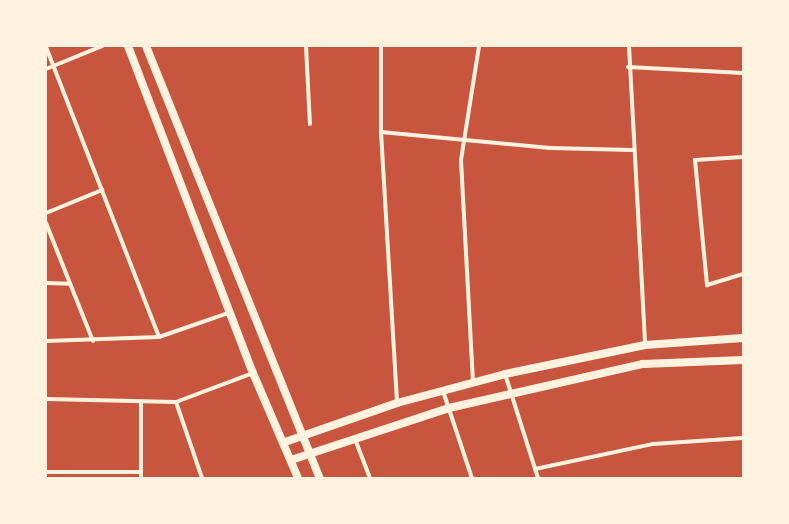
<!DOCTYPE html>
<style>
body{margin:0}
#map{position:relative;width:789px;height:524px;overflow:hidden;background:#c8553d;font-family:Inter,sans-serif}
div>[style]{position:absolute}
.minor>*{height:4px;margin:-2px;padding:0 2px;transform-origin:2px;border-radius:2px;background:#fff3e0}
.secondary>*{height:8px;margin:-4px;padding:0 4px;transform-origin:4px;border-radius:4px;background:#fff3e0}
.primary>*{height:8px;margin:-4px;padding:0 4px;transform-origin:4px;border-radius:4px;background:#fff3e0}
span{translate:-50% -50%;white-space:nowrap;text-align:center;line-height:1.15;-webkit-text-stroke:3.5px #fff3e0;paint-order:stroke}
.frame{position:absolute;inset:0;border:47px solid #fff3e0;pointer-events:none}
</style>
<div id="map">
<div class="minor">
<div style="left:306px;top:46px;width:78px;rotate:87.1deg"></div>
<div style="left:381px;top:46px;width:86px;rotate:90deg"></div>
<div style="left:381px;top:132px;width:271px;rotate:86.6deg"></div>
<div style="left:629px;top:46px;width:299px;rotate:86.9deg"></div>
<div style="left:46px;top:47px;width:311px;rotate:68.7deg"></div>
<div style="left:159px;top:337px;width:113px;rotate:178deg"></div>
<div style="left:628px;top:67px;width:115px;rotate:3deg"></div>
<div style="left:46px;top:69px;width:61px;rotate:-22.3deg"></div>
<div style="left:381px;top:132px;width:170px;rotate:5.4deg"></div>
<div style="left:550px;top:148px;width:82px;rotate:1.4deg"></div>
<div style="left:743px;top:157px;width:48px;rotate:176.4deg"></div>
<div style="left:695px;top:160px;width:126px;rotate:84.5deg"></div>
<div style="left:707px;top:285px;width:38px;rotate:-17deg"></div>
<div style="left:46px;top:213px;width:61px;rotate:-22.3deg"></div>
<div style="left:46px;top:223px;width:127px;rotate:68.3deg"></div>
<div style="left:46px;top:283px;width:24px;rotate:2deg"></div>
<div style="left:159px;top:337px;width:76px;rotate:-19.1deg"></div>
<div style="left:505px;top:374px;width:109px;rotate:72.4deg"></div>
<div style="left:473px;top:382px;width:222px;rotate:-93.1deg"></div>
<div style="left:461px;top:160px;width:115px;rotate:-81deg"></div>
<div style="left:443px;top:391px;width:92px;rotate:71.6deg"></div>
<div style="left:46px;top:399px;width:130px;rotate:1.3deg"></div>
<div style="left:176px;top:402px;width:82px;rotate:-20.6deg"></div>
<div style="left:176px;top:402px;width:80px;rotate:71.1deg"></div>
<div style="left:355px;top:439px;width:42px;rotate:69deg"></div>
<div style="left:535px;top:469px;width:121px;rotate:-12deg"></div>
<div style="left:653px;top:444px;width:90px;rotate:-3.8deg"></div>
<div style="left:46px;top:472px;width:95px"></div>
<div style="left:141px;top:478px;width:75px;rotate:-90deg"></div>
</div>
<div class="secondary">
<div style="left:285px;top:442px;width:119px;rotate:-19.2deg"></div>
<div style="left:397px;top:403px;width:112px;rotate:-15deg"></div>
<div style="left:505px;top:374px;width:143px;rotate:-11.7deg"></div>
<div style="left:645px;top:345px;width:98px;rotate:-4.1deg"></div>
<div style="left:291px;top:460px;width:166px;rotate:-18.2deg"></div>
<div style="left:449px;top:408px;width:199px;rotate:-12.8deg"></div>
<div style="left:643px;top:364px;width:100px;rotate:-2.3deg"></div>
</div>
<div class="primary">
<div style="left:128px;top:46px;width:350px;rotate:69.1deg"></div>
<div style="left:253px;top:373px;width:114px;rotate:66.8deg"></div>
<div style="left:146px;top:46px;width:466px;rotate:68.1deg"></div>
</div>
<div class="frame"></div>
</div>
